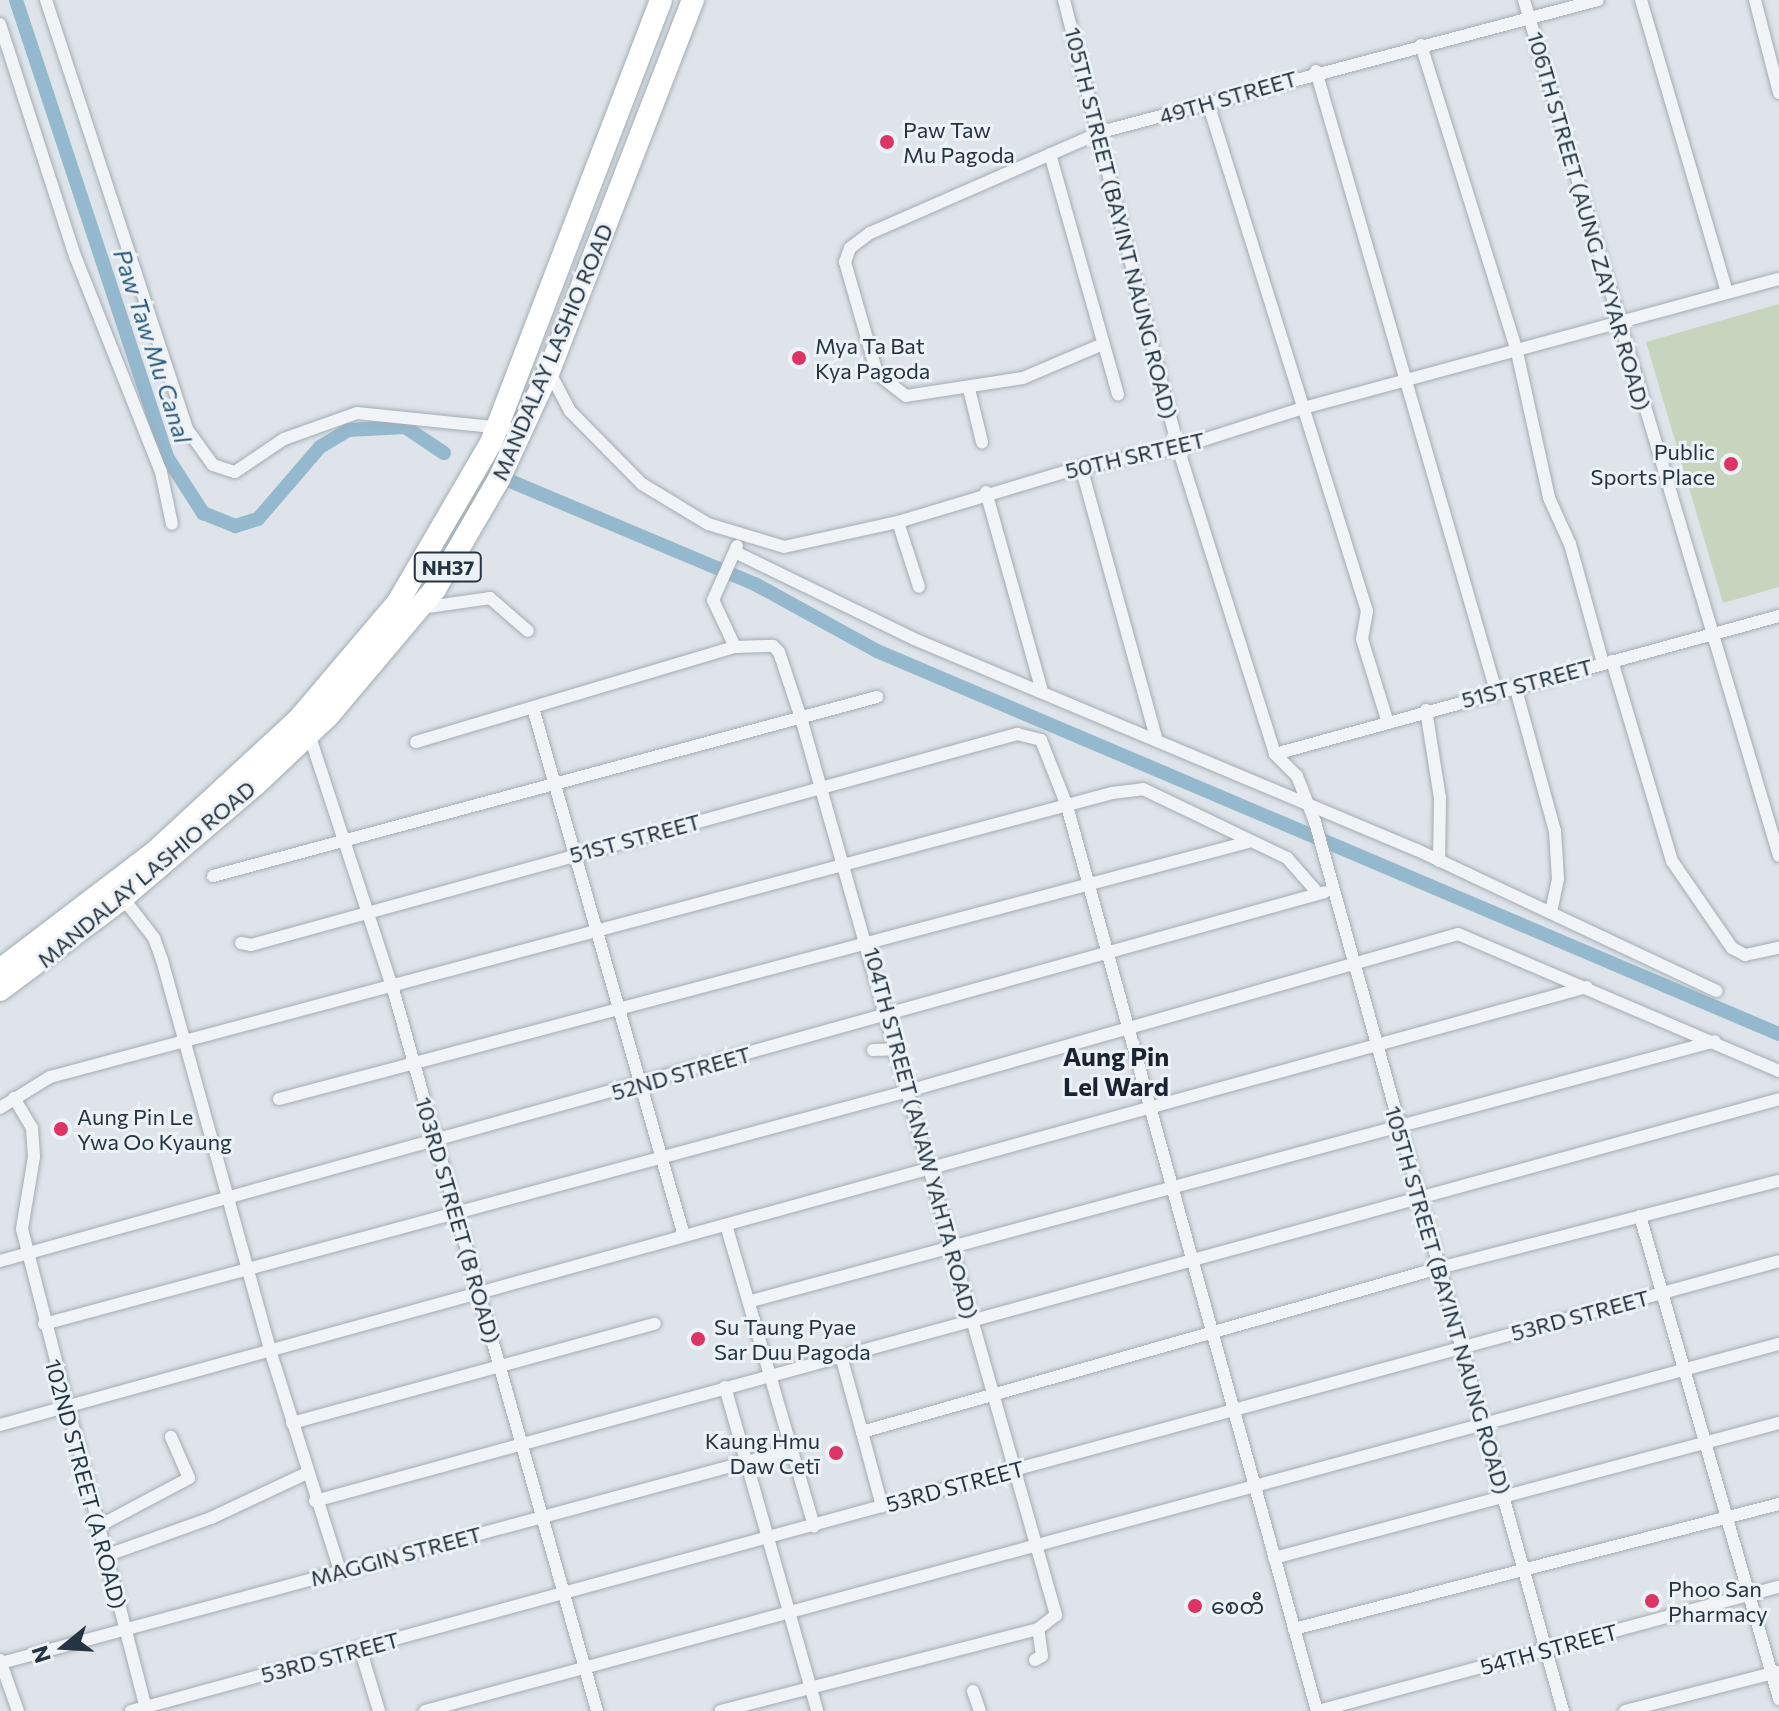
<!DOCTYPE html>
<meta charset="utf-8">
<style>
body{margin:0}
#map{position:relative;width:1779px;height:1711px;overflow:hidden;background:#dee4e9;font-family:Commissioner,"Noto Sans Myanmar",sans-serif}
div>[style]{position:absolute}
.green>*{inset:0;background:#c7d4be}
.canal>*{height:14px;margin:-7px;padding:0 7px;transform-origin:7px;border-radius:7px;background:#94b8cd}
.roads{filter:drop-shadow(0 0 2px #a3acb4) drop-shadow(0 0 2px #a3acb4)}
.street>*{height:12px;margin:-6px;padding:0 6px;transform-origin:6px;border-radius:6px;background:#f1f4f7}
.highway>*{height:22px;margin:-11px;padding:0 11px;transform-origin:11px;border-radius:11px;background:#fff}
.dots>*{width:22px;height:22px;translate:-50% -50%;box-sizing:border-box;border:4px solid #edf2f6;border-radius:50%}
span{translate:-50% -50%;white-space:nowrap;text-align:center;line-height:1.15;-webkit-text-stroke:6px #edf2f6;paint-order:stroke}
.shield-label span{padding:2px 6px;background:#edf2f6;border:2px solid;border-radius:6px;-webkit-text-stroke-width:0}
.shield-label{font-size:20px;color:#253442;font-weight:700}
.street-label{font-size:22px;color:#253442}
.poi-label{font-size:22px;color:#253442}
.left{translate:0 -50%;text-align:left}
.right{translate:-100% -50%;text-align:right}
.water-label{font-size:24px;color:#2b5a7a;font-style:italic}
.quarter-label{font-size:26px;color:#182432;font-weight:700}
.north{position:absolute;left:24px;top:1607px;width:80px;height:80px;-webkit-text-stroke:6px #edf2f6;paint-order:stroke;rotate:252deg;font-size:22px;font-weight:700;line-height:32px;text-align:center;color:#253442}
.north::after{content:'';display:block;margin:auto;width:28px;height:36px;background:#253442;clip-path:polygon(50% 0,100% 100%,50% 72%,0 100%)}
</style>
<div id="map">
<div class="green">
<div style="clip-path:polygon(1779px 304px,1779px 587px,1723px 603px,1646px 342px)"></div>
</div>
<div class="canal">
<div style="left:16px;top:0;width:481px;rotate:71.7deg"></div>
<div style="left:167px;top:457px;width:67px;rotate:57.3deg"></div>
<div style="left:203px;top:513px;width:35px;rotate:22deg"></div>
<div style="left:235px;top:526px;width:24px;rotate:-17deg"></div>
<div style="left:258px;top:519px;width:95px;rotate:-49.3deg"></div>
<div style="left:320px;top:447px;width:33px;rotate:-31deg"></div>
<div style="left:348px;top:430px;width:57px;rotate:-3deg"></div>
<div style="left:405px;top:427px;width:47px;rotate:33.7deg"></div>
<div style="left:510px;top:481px;width:266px;rotate:22.8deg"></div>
<div style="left:755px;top:584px;width:139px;rotate:28.8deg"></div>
<div style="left:877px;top:651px;width:980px;rotate:23.01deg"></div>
</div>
<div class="roads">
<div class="street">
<div style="left:46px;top:0;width:452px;rotate:71.8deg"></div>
<div style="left:187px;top:429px;width:44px;rotate:54.2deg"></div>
<div style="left:213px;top:465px;width:23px;rotate:18deg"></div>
<div style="left:235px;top:472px;width:59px;rotate:-34deg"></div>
<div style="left:284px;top:439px;width:77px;rotate:-19.6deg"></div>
<div style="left:357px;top:413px;width:166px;rotate:5.9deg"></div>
<div style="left:1064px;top:0;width:462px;rotate:75.7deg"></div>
<div style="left:1178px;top:448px;width:321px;rotate:72.4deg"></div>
<div style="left:1275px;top:754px;width:31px;rotate:45deg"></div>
<div style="left:1297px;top:776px;width:49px;rotate:68.6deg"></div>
<div style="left:1315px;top:822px;width:923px;rotate:74.41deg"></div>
<div style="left:1524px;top:0;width:893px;rotate:73.41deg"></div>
<div style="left:1641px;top:0;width:304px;rotate:73.6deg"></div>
<div style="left:1755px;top:0;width:96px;rotate:75.5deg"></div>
<div style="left:0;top:24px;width:244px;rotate:72.1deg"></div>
<div style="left:75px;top:256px;width:232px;rotate:68.3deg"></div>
<div style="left:161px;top:472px;width:53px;rotate:78.1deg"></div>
<div style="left:1421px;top:45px;width:322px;rotate:72.6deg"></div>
<div style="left:1517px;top:352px;width:149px;rotate:77.6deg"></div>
<div style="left:1549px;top:498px;width:51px;rotate:65.5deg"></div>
<div style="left:1570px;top:544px;width:123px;rotate:74.5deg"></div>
<div style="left:1316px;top:71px;width:646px;rotate:73.81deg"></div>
<div style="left:1208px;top:103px;width:532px;rotate:72.62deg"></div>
<div style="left:1367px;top:611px;width:28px;rotate:100deg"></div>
<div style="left:1362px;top:639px;width:85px;rotate:72.8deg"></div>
<div style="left:1050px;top:154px;width:250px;rotate:74.2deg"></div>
<div style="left:1103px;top:344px;width:87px;rotate:157deg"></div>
<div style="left:1023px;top:378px;width:118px;rotate:171.3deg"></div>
<div style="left:906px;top:396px;width:37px;rotate:-142deg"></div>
<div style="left:877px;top:373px;width:116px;rotate:-106.1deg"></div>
<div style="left:845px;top:262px;width:15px;rotate:-70deg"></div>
<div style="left:850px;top:248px;width:25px;rotate:-37deg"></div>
<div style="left:870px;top:233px;width:252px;rotate:-23.6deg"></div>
<div style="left:1101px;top:132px;width:514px;rotate:-14.87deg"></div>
<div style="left:549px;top:371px;width:45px;rotate:62.3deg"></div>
<div style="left:570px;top:411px;width:103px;rotate:45.4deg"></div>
<div style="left:642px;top:484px;width:77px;rotate:31.2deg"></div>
<div style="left:708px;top:524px;width:79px;rotate:16.8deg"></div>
<div style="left:784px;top:547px;width:117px;rotate:-12.4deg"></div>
<div style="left:898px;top:522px;width:191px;rotate:-16.7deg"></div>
<div style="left:1081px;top:467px;width:99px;rotate:-11.1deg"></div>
<div style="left:1178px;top:448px;width:128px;rotate:-17.7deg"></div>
<div style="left:1300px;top:409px;width:496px;rotate:-15.2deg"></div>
<div style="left:969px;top:389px;width:55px;rotate:76.2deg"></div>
<div style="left:1081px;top:467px;width:280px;rotate:74.5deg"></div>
<div style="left:986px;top:492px;width:204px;rotate:74.3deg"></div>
<div style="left:898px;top:522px;width:68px;rotate:72.1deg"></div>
<div style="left:735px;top:552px;width:199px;rotate:25.9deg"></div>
<div style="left:914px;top:639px;width:545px;rotate:22.76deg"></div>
<div style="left:1417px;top:850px;width:331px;rotate:25.2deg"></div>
<div style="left:421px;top:608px;width:70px;rotate:-8.2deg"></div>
<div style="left:490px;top:598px;width:50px;rotate:41deg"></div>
<div style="left:735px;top:647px;width:52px;rotate:-115.1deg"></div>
<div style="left:713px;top:600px;width:59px;rotate:-66deg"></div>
<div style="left:1612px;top:661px;width:209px;rotate:73.3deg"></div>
<div style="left:1672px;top:861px;width:106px;rotate:55.4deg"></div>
<div style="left:1732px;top:948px;width:15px;rotate:28deg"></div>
<div style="left:1745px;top:955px;width:35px;rotate:-12deg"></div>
<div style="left:1515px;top:686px;width:150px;rotate:74.6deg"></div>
<div style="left:1555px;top:831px;width:48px;rotate:86.4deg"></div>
<div style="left:1558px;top:879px;width:34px;rotate:102deg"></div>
<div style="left:533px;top:708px;width:549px;rotate:74.04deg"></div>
<div style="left:1426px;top:710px;width:89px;rotate:81deg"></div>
<div style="left:1440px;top:798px;width:63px;rotate:90.9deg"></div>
<div style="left:308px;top:731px;width:272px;rotate:71.8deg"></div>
<div style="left:393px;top:989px;width:750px;rotate:74.22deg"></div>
<div style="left:416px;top:742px;width:333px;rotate:-16.6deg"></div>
<div style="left:735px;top:647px;width:38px;rotate:-2deg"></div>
<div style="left:773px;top:646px;width:8px;rotate:45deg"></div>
<div style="left:779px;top:652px;width:70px;rotate:71.6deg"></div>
<div style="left:801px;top:718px;width:933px;rotate:74.13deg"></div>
<div style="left:1056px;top:1615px;width:23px;rotate:142deg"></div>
<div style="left:1038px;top:1629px;width:328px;rotate:165.5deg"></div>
<div style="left:1275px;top:754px;width:523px;rotate:-15.31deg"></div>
<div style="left:213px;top:876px;width:688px;rotate:-15.09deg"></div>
<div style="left:123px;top:898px;width:51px;rotate:52.2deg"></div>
<div style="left:154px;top:938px;width:23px;rotate:70deg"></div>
<div style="left:162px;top:960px;width:405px;rotate:74.5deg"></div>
<div style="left:270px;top:1350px;width:232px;rotate:72.4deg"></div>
<div style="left:241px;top:943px;width:10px;rotate:11deg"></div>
<div style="left:251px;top:945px;width:795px;rotate:-15.4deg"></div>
<div style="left:1017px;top:734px;width:25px;rotate:14deg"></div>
<div style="left:1041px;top:740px;width:71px;rotate:68.5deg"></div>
<div style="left:1067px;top:806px;width:939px;rotate:74.56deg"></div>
<div style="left:873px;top:1050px;width:23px;rotate:-2deg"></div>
<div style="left:14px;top:1098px;width:35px;rotate:59deg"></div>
<div style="left:32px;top:1128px;width:29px;rotate:86deg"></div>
<div style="left:34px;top:1157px;width:73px;rotate:99.5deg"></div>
<div style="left:22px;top:1229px;width:498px;rotate:75.5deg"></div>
<div style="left:279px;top:1099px;width:1003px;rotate:-14.85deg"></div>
<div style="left:0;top:1108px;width:59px;rotate:-31.8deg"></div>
<div style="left:50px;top:1077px;width:1099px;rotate:-14.97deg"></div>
<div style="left:1112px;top:793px;width:31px;rotate:-7deg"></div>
<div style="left:1143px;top:789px;width:160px;rotate:25.6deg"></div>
<div style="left:1287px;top:858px;width:47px;rotate:48.5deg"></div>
<div style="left:1640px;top:1216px;width:503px;rotate:73.94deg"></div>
<div style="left:726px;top:1225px;width:314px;rotate:73.7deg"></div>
<div style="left:0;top:1261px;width:1375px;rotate:-15.56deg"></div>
<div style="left:751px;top:1301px;width:998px;rotate:-15.09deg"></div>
<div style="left:44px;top:1324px;width:895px;rotate:-15.09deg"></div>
<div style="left:908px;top:1091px;width:572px;rotate:-15.93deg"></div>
<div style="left:1458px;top:934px;width:349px;rotate:23.1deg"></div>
<div style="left:841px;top:1356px;width:79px;rotate:74.6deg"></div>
<div style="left:862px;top:1432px;width:600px;rotate:-15.87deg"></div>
<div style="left:1439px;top:1268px;width:351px;rotate:-14.4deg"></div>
<div style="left:725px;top:1387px;width:337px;rotate:74.1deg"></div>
<div style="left:292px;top:1423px;width:376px;rotate:-15.3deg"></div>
<div style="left:0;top:1425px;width:1646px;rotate:-15.43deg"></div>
<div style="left:862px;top:1432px;width:77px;rotate:74.9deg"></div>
<div style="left:315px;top:1501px;width:1518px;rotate:-15.35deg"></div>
<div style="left:97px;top:1527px;width:104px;rotate:-28deg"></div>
<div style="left:189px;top:1478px;width:45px;rotate:-113.7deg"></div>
<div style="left:105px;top:1556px;width:113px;rotate:-19.7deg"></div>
<div style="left:211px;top:1518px;width:106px;rotate:-25.1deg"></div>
<div style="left:1274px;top:1558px;width:523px;rotate:-14.97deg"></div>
<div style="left:1294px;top:1629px;width:501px;rotate:-14.45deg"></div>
<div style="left:360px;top:1648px;width:66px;rotate:73.2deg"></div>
<div style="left:0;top:1660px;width:54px;rotate:70.6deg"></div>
<div style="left:1035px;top:1660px;width:8px;rotate:-30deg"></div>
<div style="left:1042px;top:1656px;width:27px;rotate:-98deg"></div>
<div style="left:1px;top:1663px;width:818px;rotate:-15.09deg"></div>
<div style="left:973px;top:1691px;width:21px;rotate:71deg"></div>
<div style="left:131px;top:1711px;width:1708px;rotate:-15.27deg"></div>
<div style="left:425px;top:1711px;width:1403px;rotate:-15.17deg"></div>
<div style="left:1318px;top:1711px;width:477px;rotate:-15.1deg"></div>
<div style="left:1625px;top:1711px;width:157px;rotate:-14.4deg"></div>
</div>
<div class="highway">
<div style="left:0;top:970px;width:196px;rotate:-37.3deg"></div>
<div style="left:156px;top:851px;width:193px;rotate:-42.7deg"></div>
<div style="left:298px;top:720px;width:155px;rotate:-49.7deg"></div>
<div style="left:398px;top:602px;width:184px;rotate:-59.7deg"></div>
<div style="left:491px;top:443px;width:474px;rotate:-69deg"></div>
<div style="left:0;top:990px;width:149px;rotate:-36.8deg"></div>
<div style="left:119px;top:901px;width:179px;rotate:-40.5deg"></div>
<div style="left:255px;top:785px;width:100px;rotate:-43.4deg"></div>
<div style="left:328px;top:716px;width:166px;rotate:-49.9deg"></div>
<div style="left:435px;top:589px;width:127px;rotate:-59.8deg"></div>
<div style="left:499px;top:479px;width:119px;rotate:-65.2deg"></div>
<div style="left:549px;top:371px;width:398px;rotate:-68.8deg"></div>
</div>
</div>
<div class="dots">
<div style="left:887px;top:142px;background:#dd3466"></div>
<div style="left:799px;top:358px;background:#dd3466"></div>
<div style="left:1731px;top:464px;background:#dd3466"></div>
<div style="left:61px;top:1129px;background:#dd3466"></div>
<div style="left:698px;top:1339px;background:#dd3466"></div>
<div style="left:836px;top:1453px;background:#dd3466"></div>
<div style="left:1652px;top:1601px;background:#dd3466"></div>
<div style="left:1195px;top:1606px;background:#dd3466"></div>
</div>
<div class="shield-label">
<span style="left:448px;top:567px">NH37</span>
</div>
<div class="street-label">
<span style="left:1228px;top:97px;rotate:-16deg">49TH STREET</span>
<span style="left:1589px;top:221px;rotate:74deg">106TH STREET (AUNG ZAYYAR ROAD)</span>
<span style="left:1121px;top:223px;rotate:76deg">105TH STREET (BAYINT NAUNG ROAD)</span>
<span style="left:552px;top:352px;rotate:-67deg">MANDALAY LASHIO ROAD</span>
<span style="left:1135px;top:455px;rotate:-13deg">50TH SRTEET</span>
<span style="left:1527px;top:683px;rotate:-15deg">51ST STREET</span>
<span style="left:635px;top:838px;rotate:-15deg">51ST STREET</span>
<span style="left:146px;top:874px;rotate:-40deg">MANDALAY LASHIO ROAD</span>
<span style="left:681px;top:1073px;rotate:-16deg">52ND STREET</span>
<span style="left:921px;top:1133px;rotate:75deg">104TH STREET (ANAW YAHTA ROAD)</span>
<span style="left:458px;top:1220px;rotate:74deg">103RD STREET (B ROAD)</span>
<span style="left:1448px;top:1300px;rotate:74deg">105TH STREET (BAYINT NAUNG ROAD)</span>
<span style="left:1580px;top:1315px;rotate:-15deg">53RD STREET</span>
<span style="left:86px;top:1484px;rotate:75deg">102ND STREET (A ROAD)</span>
<span style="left:955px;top:1486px;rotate:-15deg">53RD STREET</span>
<span style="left:396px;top:1556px;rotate:-15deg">MAGGIN STREET</span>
<span style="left:1549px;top:1649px;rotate:-15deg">54TH STREET</span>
<span style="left:330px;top:1657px;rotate:-15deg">53RD STREET</span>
</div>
<div class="poi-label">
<span class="left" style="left:903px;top:142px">Paw Taw<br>Mu Pagoda</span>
<span class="left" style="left:815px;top:358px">Mya Ta Bat<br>Kya Pagoda</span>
<span class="right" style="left:1715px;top:464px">Public<br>Sports Place</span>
<span class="left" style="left:77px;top:1129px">Aung Pin Le<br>Ywa Oo Kyaung</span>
<span class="left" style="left:714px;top:1339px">Su Taung Pyae<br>Sar Duu Pagoda</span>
<span class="right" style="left:820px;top:1453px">Kaung Hmu<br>Daw Cetī</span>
<span class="left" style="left:1668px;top:1601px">Phoo San<br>Pharmacy</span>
<span class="left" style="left:1211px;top:1606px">စေတီ</span>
</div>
<div class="water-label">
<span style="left:153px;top:346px;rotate:72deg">Paw Taw Mu Canal</span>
</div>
<div class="quarter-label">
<span style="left:1116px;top:1071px">Aung Pin<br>Lel Ward</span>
</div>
<div class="north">N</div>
</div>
